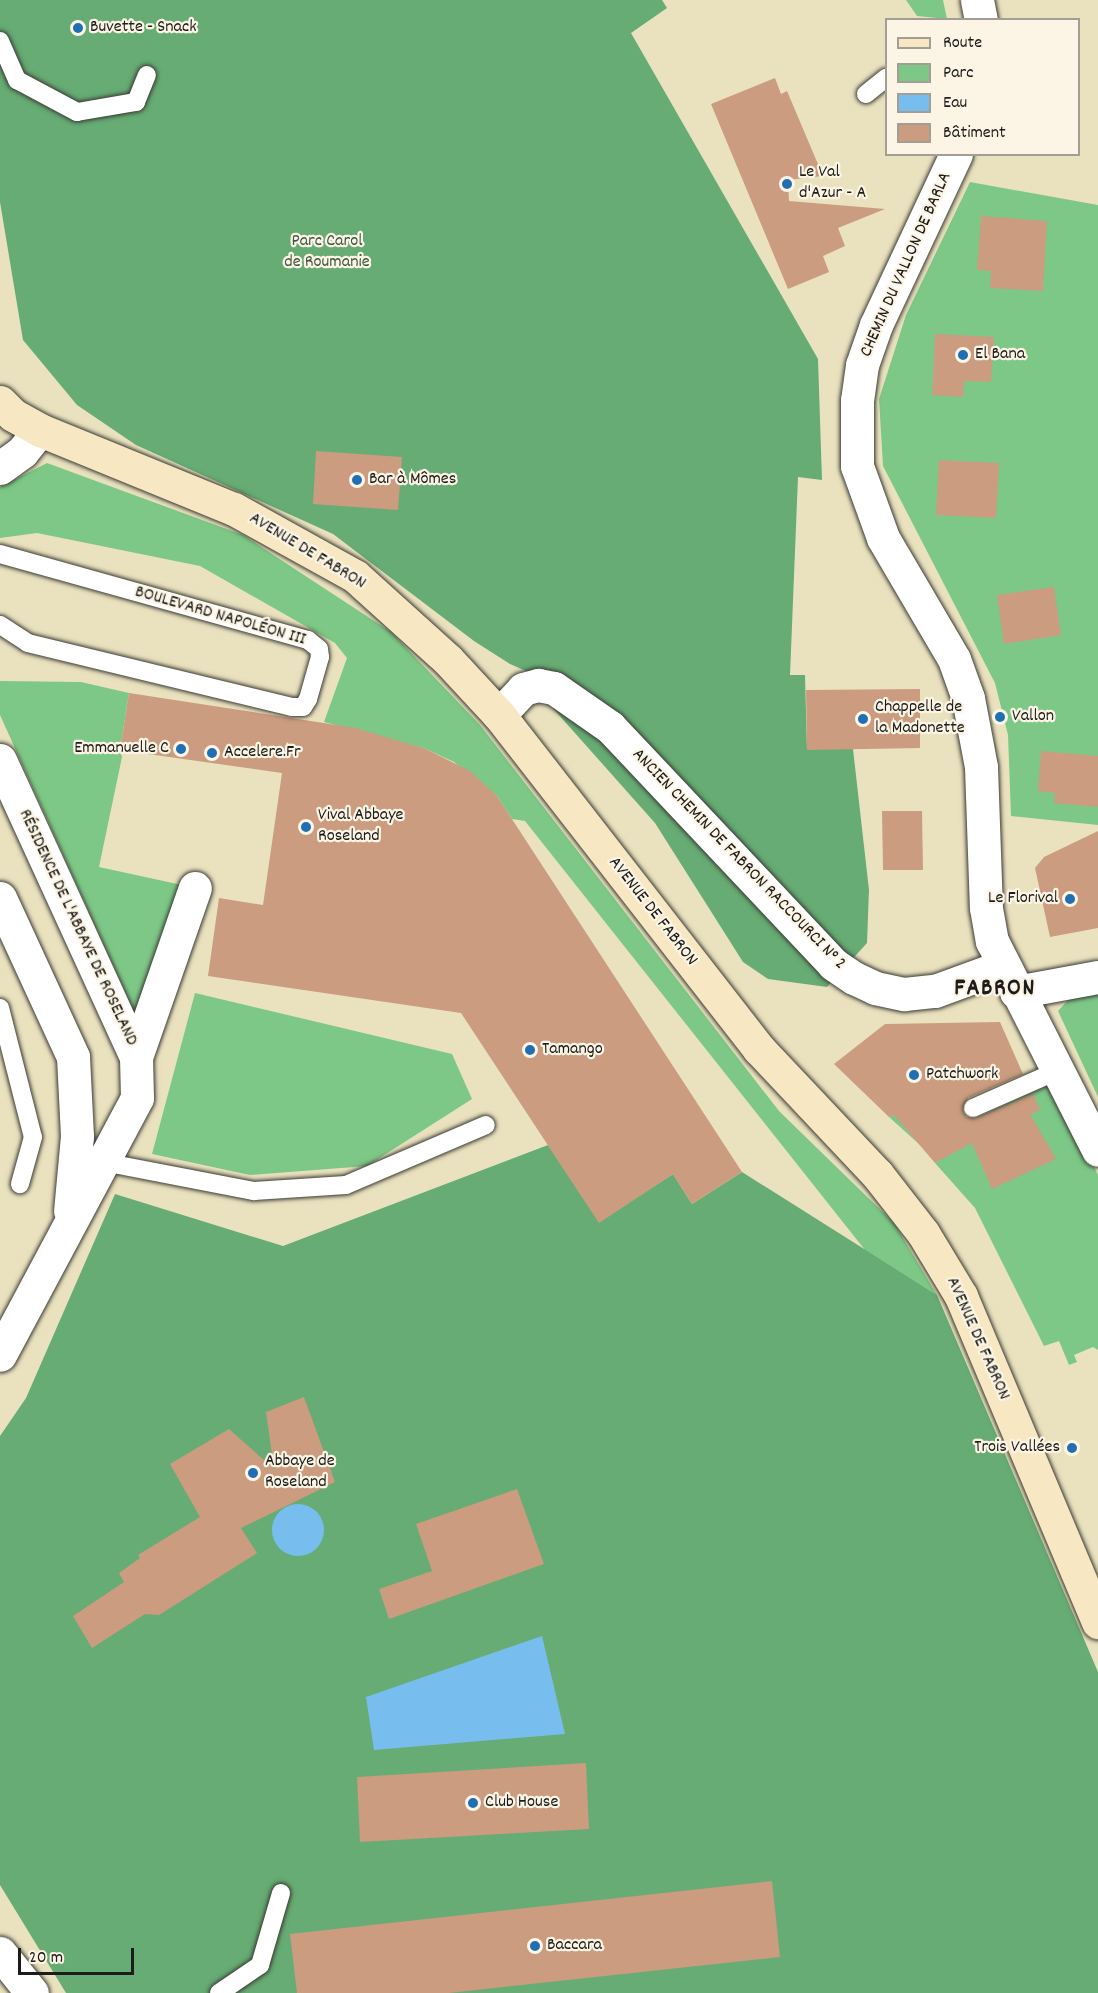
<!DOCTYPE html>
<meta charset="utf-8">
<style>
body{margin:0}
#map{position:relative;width:1098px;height:1993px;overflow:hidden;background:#eae2bf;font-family:Dekko,sans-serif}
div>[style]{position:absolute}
.green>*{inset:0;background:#7dc887}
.forest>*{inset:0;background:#66ac74}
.water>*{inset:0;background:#77beef}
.round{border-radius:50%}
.building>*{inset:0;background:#cb9c7f}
.roads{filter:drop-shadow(0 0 2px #3b3a34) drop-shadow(0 0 2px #3b3a34)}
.lane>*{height:18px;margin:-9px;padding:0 9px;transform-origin:9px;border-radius:9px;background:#fff}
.street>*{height:33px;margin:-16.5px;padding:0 16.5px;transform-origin:16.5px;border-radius:16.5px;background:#fff}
.secondary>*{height:33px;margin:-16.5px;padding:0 16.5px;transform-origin:16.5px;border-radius:16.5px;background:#f7e8c3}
.dots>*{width:16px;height:16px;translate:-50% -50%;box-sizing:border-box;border:3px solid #fcf5e5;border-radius:50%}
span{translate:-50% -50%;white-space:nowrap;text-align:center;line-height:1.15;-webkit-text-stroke:4.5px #fcf5e5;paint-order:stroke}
.poi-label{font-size:18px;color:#1c1c1c}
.left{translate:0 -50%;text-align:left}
.right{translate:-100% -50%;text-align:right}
.park-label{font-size:18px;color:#3e5841}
.street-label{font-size:18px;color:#1c1c1c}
.district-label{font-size:24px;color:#1c1c1c;font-weight:700;letter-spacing:1.5px}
.legend{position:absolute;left:885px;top:18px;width:195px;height:138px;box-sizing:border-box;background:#fcf5e5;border:2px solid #a29e95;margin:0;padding:8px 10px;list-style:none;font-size:18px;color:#1c1c1c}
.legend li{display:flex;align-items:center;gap:12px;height:30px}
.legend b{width:30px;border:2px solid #a29e95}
.scale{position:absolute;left:18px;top:1948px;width:116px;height:27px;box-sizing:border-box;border:3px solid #1c1c1c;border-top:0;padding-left:8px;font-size:18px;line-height:21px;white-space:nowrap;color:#1c1c1c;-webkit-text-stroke:4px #fcf5e5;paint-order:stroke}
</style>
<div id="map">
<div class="green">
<div style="clip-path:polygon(906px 0,943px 0,947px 19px,917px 16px)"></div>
<div style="clip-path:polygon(970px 182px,1098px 205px,1098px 825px,1011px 816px,1008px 735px,995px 683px,883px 466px,879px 399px,906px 315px)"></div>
<div style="clip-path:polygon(47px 463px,243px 535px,391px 632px,480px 725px,779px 1111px,894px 1223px,937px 1295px,865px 1250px,525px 821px,512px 819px,497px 796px,454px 762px,426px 749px,324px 722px,347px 658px,335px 643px,200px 566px,37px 533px,0 538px,0 487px)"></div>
<div style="clip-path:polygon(0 681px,81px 682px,129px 693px,120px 750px,122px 757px,99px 867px,182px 885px,135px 1014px,0 715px)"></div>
<div style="clip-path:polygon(195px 993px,452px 1054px,472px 1099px,367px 1166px,250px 1175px,152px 1154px)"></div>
<div style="clip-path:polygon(1098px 993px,1098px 1097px,1058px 1011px,1070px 998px)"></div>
<div style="clip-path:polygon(1055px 1082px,1098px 1175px,1098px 1350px,1093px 1347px,1074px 1355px,1077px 1362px,1069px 1365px,1059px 1341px,1044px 1346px,975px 1208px,935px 1163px,948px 1155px,919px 1144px,889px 1117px,943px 1093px,956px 1127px)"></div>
</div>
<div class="forest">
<div style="clip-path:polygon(0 0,662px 0,667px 8px,631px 33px,818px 359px,822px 480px,798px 477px,790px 675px,805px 675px,807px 749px,853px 749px,869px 890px,867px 943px,827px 987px,768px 979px,743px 962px,655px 823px,542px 696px,540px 677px,510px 664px,474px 641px,333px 534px,136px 445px,77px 405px,23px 340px,0 202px)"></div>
<div style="clip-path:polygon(548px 1145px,599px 1222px,673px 1174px,692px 1204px,742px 1172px,937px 1295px,1098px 1672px,1098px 1993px,66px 1993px,0 1885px,0 1436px,26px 1398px,115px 1194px,283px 1246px)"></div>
</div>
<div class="water">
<div class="round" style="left:272px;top:1504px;width:52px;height:52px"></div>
<div style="clip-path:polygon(542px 1636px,565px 1734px,374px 1750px,366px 1697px)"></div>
</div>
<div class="building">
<div style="clip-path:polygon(775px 78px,781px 94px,787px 91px,823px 176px,788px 180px,789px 201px,885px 209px,838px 228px,845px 246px,823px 256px,829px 272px,788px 289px,711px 104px)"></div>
<div style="clip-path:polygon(981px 216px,1047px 221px,1043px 291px,990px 288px,991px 271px,977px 270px)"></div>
<div style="clip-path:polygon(935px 334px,994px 337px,991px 382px,964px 381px,963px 397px,932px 395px)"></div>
<div style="clip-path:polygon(316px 451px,402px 457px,398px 510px,313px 504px)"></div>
<div style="clip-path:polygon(939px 460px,999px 463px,996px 518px,936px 515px)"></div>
<div style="clip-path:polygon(1054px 587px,1061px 635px,1004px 644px,997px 595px)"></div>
<div style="clip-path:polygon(920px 689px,920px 748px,807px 750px,806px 690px)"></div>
<div style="clip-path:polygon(129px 693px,356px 728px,426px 749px,470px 771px,497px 796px,742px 1172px,692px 1204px,673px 1174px,599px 1223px,461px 1013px,208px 976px,219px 898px,263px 905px,282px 773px,120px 750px)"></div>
<div style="clip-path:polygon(1041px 751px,1098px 756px,1098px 807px,1054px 803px,1055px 793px,1038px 791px)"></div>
<div style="clip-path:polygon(882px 811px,922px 811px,923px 870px,883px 870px)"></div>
<div style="clip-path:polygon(1098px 831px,1098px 928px,1050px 937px,1035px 868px,1044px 857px)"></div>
<div style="clip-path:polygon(1000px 1022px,1023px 1074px,968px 1098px,963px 1112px,967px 1117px,977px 1118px,1033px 1094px,1040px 1110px,1030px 1114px,1056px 1159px,992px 1189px,972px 1143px,935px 1163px,894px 1115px,889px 1117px,834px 1064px,885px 1024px)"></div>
<div style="clip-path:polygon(304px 1397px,335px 1482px,241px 1528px,257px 1553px,159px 1615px,145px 1614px,92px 1648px,73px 1616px,124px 1582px,119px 1573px,140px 1558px,138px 1555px,200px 1517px,170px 1464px,229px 1429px,274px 1469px,266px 1412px)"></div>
<div style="clip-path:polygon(517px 1489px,544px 1564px,389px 1619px,379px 1589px,432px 1571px,416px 1524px)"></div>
<div style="clip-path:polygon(586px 1763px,589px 1829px,360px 1842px,357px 1777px)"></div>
<div style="clip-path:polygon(772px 1881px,780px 1957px,449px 1993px,297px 1993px,290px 1934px)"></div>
</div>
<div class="roads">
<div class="lane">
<div style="left:0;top:41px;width:43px;rotate:66.4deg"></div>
<div style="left:17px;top:80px;width:68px;rotate:28.1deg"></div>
<div style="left:77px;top:112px;width:60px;rotate:-9.6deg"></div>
<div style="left:136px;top:102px;width:29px;rotate:-68deg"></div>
<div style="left:866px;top:94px;width:26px;rotate:-39deg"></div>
<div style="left:0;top:554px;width:320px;rotate:15.6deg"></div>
<div style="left:308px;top:640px;width:14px;rotate:39deg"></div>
<div style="left:319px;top:649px;width:8px;rotate:83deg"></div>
<div style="left:320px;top:657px;width:44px;rotate:105.9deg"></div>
<div style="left:308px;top:699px;width:9px;rotate:122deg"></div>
<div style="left:303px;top:707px;width:11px;rotate:180deg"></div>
<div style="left:292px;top:707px;width:272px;rotate:-166.4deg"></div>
<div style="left:28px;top:643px;width:33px;rotate:-147deg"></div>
<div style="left:0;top:1008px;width:133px;rotate:75.7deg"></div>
<div style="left:33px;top:1137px;width:49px;rotate:105.5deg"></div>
<div style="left:973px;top:1108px;width:92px;rotate:-23.8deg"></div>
<div style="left:103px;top:1162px;width:154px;rotate:10.9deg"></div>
<div style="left:254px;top:1191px;width:92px;rotate:-3.7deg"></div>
<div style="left:346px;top:1185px;width:152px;rotate:-23.2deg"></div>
<div style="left:219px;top:1993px;width:50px;rotate:-34.3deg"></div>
<div style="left:260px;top:1965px;width:75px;rotate:-73.7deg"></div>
</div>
<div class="street">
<div style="left:977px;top:0;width:20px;rotate:79deg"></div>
<div style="left:956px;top:154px;width:189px;rotate:115.1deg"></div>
<div style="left:876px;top:325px;width:42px;rotate:109.3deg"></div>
<div style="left:862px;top:365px;width:35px;rotate:98deg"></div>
<div style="left:857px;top:400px;width:66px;rotate:90deg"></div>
<div style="left:857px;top:466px;width:77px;rotate:70.1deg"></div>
<div style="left:883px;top:538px;width:140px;rotate:59.6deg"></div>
<div style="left:954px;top:659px;width:41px;rotate:70.3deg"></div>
<div style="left:968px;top:698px;width:70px;rotate:79.3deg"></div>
<div style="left:981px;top:767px;width:141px;rotate:88deg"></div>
<div style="left:986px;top:908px;width:34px;rotate:80deg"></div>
<div style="left:992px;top:941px;width:234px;rotate:63.1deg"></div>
<div style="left:0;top:468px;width:27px;rotate:-36deg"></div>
<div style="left:22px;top:452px;width:28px;rotate:-51deg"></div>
<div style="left:499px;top:715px;width:35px;rotate:-47deg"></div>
<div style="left:523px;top:689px;width:16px;rotate:-15deg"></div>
<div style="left:538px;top:685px;width:16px;rotate:11deg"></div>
<div style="left:554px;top:688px;width:68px;rotate:34.9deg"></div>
<div style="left:610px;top:727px;width:325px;rotate:46.7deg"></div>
<div style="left:833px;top:964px;width:25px;rotate:34deg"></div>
<div style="left:854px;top:978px;width:23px;rotate:25deg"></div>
<div style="left:875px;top:988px;width:30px;rotate:12deg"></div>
<div style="left:904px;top:994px;width:31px;rotate:-6deg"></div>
<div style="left:935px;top:991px;width:72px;rotate:-20.2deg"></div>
<div style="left:0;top:760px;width:327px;rotate:65.4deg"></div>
<div style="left:136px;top:1057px;width:41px;rotate:88.6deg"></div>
<div style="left:137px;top:1098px;width:291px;rotate:118.1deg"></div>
<div style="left:0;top:898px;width:175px;rotate:65.3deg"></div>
<div style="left:73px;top:1057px;width:79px;rotate:87.1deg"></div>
<div style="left:77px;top:1136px;width:75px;rotate:95.3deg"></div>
<div style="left:1016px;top:992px;width:83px;rotate:-10.4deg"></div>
<div style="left:136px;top:1057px;width:179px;rotate:-70.8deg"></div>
<div style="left:0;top:1953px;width:51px;rotate:51.3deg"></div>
</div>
<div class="secondary">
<div style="left:0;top:402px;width:18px;rotate:45deg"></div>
<div style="left:13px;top:415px;width:31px;rotate:29deg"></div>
<div style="left:40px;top:430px;width:209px;rotate:22.2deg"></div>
<div style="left:234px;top:509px;width:138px;rotate:29deg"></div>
<div style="left:355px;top:576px;width:125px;rotate:42.1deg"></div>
<div style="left:448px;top:660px;width:75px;rotate:47.2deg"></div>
<div style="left:499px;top:715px;width:423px;rotate:52.1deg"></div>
<div style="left:759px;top:1049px;width:172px;rotate:46.7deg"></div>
<div style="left:877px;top:1174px;width:75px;rotate:52.1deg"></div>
<div style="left:923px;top:1233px;width:74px;rotate:58.9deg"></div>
<div style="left:961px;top:1296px;width:354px;rotate:67.2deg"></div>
</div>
</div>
<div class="dots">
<div style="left:78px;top:28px;background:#1f6fb2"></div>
<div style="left:787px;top:184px;background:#1f6fb2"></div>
<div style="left:963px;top:355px;background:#1f6fb2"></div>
<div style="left:357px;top:480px;background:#1f6fb2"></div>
<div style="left:1000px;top:717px;background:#1f6fb2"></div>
<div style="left:863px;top:719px;background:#1f6fb2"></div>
<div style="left:181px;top:749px;background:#1f6fb2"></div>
<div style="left:212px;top:753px;background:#1f6fb2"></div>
<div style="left:306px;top:827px;background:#1f6fb2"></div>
<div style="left:1070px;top:899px;background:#1f6fb2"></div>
<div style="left:530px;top:1050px;background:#1f6fb2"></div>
<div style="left:914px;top:1075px;background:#1f6fb2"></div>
<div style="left:1072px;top:1448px;background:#1f6fb2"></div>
<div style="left:253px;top:1473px;background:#1f6fb2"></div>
<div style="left:473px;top:1803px;background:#1f6fb2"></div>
<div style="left:535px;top:1946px;background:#1f6fb2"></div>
</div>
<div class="poi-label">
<span class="left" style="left:90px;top:28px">Buvette - Snack</span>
<span class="left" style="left:799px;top:184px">Le Val<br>d'Azur - A</span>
<span class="left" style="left:975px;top:355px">El Bana</span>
<span class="left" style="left:369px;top:480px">Bar à Mômes</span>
<span class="left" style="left:875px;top:719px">Chappelle de<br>la Madonette</span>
<span class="left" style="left:1012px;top:717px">Vallon</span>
<span class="right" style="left:169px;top:749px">Emmanuelle C</span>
<span class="left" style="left:224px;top:753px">Accelere.Fr</span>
<span class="left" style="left:318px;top:827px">Vival Abbaye<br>Roseland</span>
<span class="right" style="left:1058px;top:899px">Le Florival</span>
<span class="left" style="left:542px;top:1050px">Tamango</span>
<span class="left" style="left:926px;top:1075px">Patchwork</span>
<span class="right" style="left:1060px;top:1448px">Trois Vallées</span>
<span class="left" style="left:265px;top:1473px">Abbaye de<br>Roseland</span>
<span class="left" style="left:485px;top:1803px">Club House</span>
<span class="left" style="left:547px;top:1946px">Baccara</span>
</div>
<div class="park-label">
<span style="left:327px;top:253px">Parc Carol<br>de Roumanie</span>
</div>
<div class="street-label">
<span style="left:907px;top:265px;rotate:-66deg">CHEMIN DU VALLON DE BARLA</span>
<span style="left:307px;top:552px;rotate:31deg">AVENUE DE FABRON</span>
<span style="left:220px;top:617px;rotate:16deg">BOULEVARD NAPOLÉON III</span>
<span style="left:738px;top:860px;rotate:46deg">ANCIEN CHEMIN DE FABRON RACCOURCI N° 2</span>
<span style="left:652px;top:912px;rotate:52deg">AVENUE DE FABRON</span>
<span style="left:77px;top:928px;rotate:65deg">RÉSIDENCE DE L'ABBAYE DE ROSELAND</span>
<span style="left:977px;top:1339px;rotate:66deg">AVENUE DE FABRON</span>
</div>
<div class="district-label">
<span style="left:995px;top:990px">FABRON</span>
</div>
<ul class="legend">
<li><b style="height:8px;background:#f7e8c3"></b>Route</li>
<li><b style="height:16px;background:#7dc887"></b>Parc</li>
<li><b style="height:16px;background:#77beef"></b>Eau</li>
<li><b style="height:16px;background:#cb9c7f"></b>Bâtiment</li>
</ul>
<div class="scale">20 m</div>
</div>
